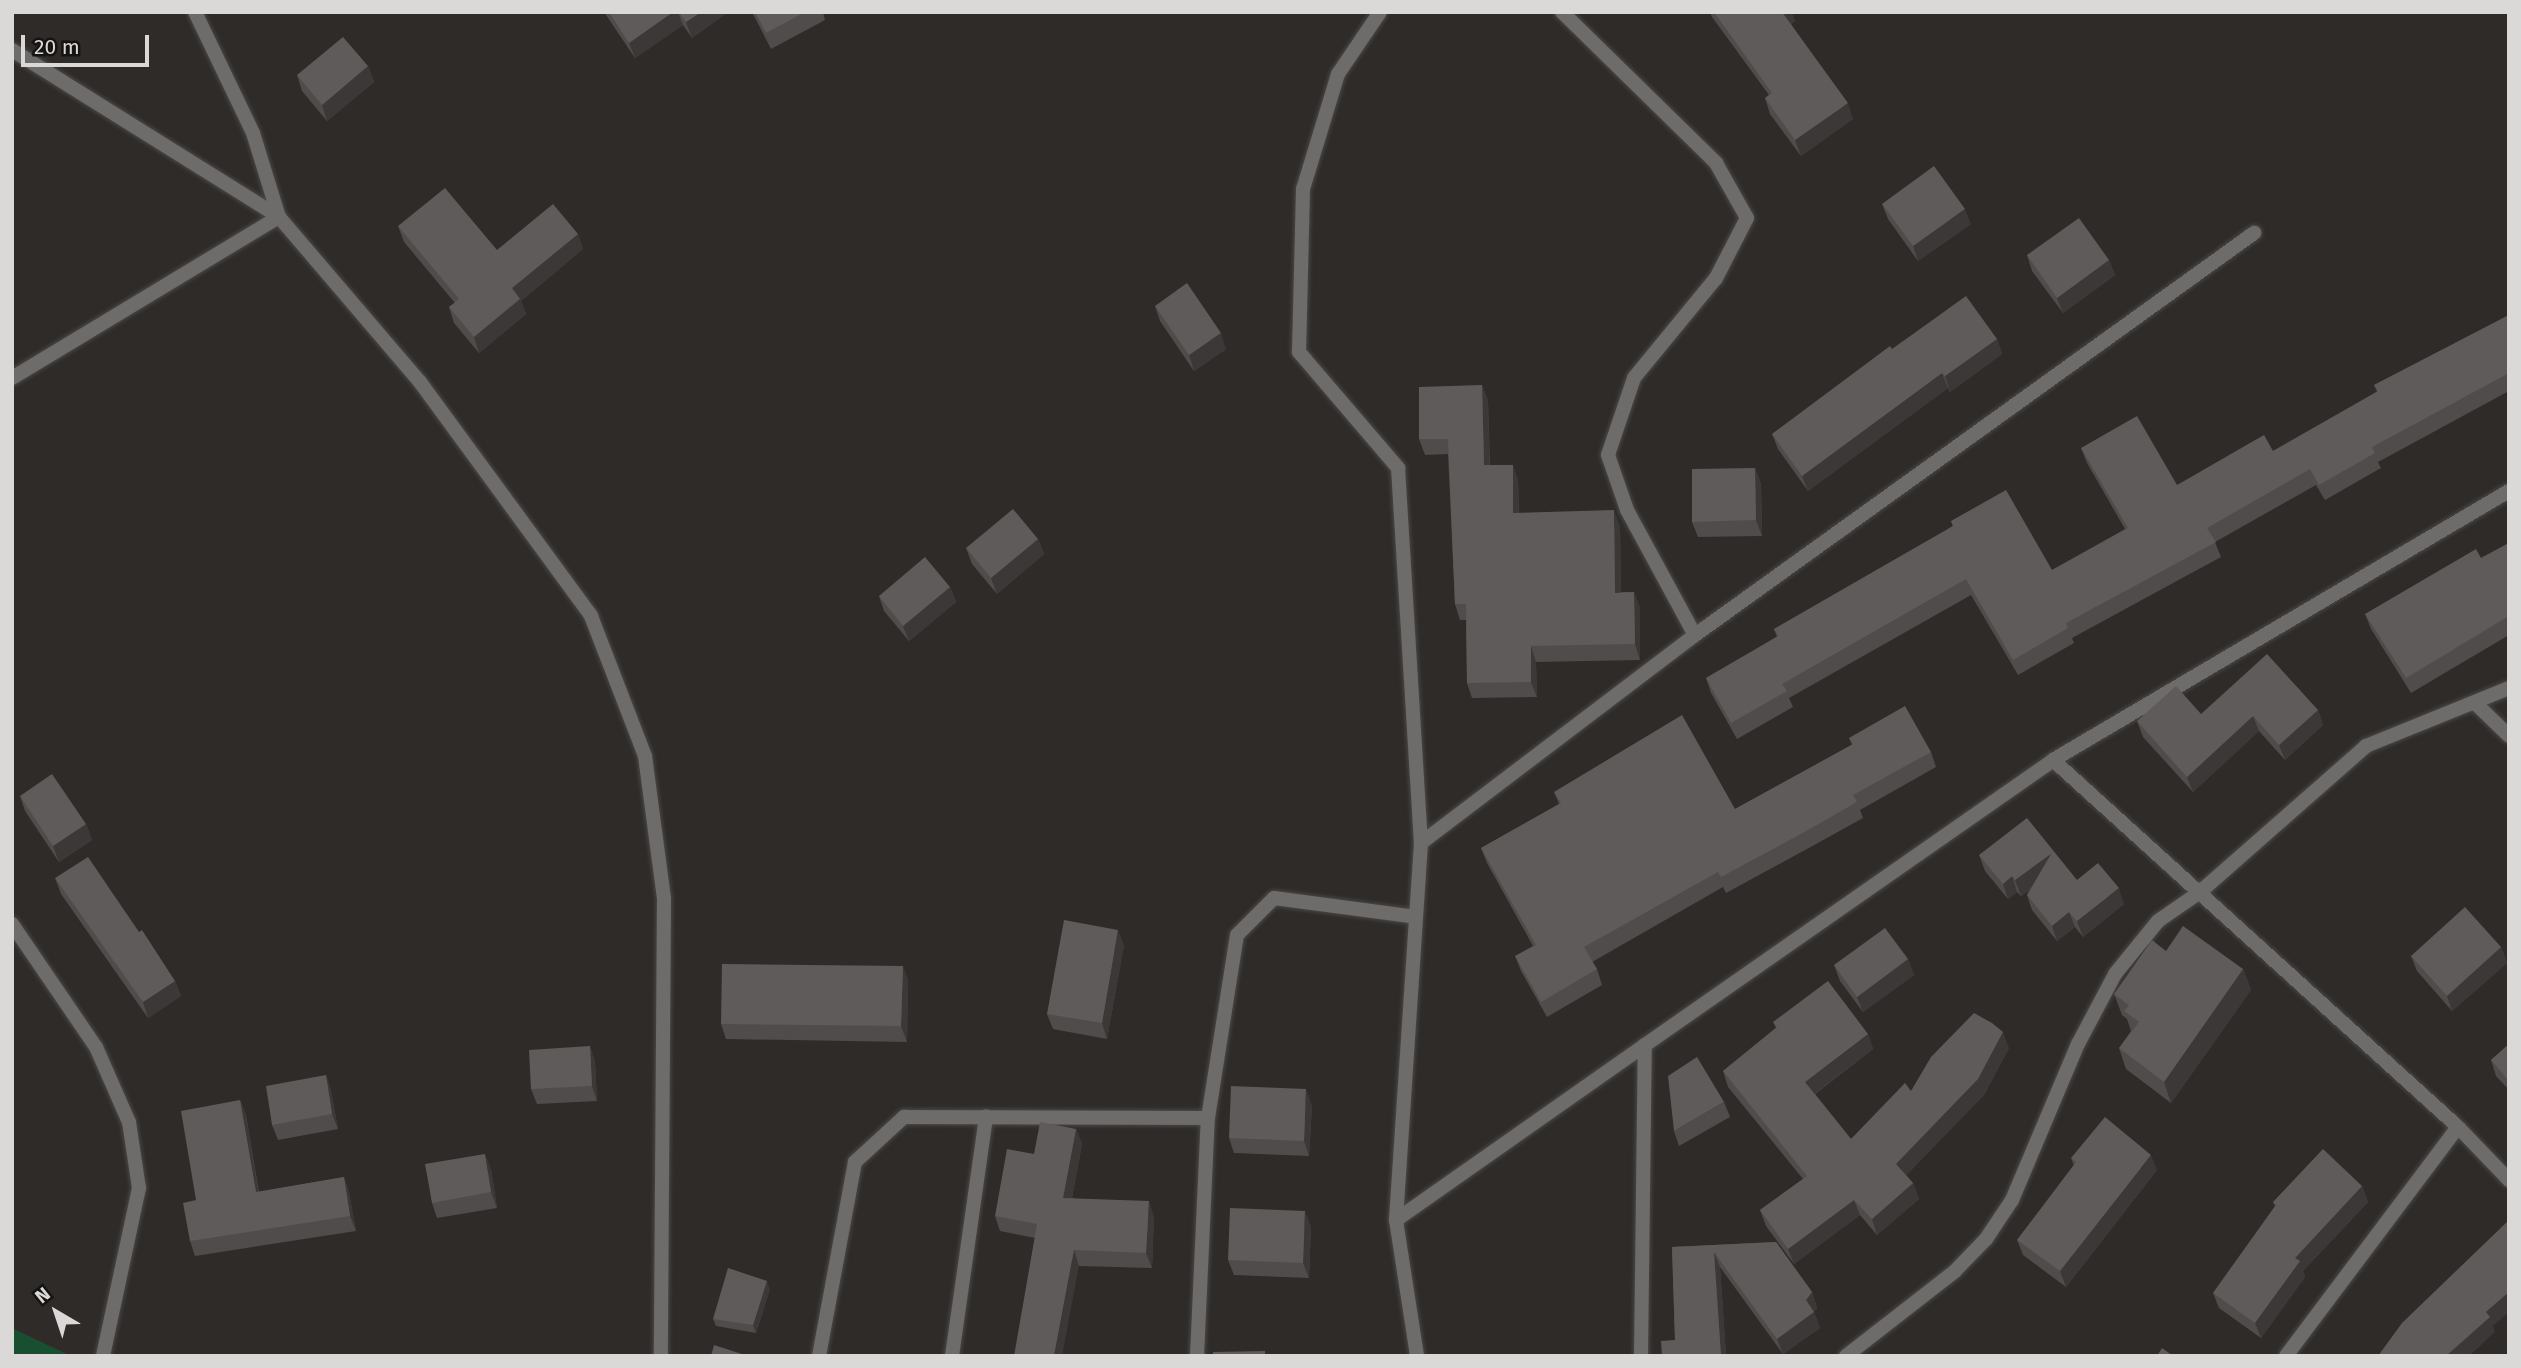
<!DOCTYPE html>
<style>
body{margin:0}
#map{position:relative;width:2521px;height:1368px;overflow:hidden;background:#2e2b29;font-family:"Fira Sans",sans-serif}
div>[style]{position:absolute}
.green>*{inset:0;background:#184f30}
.roads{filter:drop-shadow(0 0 2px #4a4745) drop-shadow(0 0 2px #4a4745)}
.minor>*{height:14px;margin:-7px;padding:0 7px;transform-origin:7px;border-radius:7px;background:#6d6c6a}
.tertiary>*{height:14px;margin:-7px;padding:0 7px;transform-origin:7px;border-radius:7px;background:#6d6c6a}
.wall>*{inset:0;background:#504c4b}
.shaded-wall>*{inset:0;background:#3c3837}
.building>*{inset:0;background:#5e5b5a}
span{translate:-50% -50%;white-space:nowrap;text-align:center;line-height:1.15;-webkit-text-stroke:5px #151413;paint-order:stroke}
.frame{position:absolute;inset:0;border:14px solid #dbd9d8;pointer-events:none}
.north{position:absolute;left:21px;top:1277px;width:70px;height:70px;-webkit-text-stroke:5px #151413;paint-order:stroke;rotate:321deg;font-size:19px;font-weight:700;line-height:28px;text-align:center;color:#dbd9d8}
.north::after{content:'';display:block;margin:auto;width:24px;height:32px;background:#dbd9d8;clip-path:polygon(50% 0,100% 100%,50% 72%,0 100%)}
.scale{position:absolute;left:21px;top:35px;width:128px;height:32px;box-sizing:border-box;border:4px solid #dbd9d8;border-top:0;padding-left:9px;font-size:21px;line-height:24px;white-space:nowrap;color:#dbd9d8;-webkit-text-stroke:5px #151413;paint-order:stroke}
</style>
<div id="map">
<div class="green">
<div style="clip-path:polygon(12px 1328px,71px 1356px,12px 1356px)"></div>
</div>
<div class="roads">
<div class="minor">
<div style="left:195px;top:12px;width:134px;rotate:64.4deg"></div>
<div style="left:253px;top:133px;width:88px;rotate:72.8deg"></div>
<div style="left:1380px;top:12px;width:75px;rotate:124.1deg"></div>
<div style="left:1338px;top:74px;width:120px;rotate:106.9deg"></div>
<div style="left:1303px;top:189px;width:163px;rotate:91.4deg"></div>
<div style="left:1299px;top:352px;width:153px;rotate:49.5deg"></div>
<div style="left:1398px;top:468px;width:376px;rotate:86.5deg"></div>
<div style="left:1421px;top:843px;width:378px;rotate:93.8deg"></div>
<div style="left:1396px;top:1220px;width:138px;rotate:81.2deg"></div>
<div style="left:1562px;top:12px;width:216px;rotate:44.4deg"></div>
<div style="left:1716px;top:163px;width:63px;rotate:60.6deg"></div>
<div style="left:1747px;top:218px;width:68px;rotate:117.3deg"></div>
<div style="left:1716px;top:278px;width:129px;rotate:129.4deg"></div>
<div style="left:1634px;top:378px;width:81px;rotate:108.7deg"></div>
<div style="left:1608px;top:455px;width:58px;rotate:70.9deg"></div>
<div style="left:1627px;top:510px;width:142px;rotate:61.5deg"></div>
<div style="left:12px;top:50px;width:315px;rotate:32deg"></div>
<div style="left:279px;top:217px;width:217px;rotate:49.5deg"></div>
<div style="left:420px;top:382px;width:290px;rotate:53.8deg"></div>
<div style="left:591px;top:616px;width:150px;rotate:68.9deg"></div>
<div style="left:645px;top:756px;width:143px;rotate:82.4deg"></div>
<div style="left:664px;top:898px;width:458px;rotate:90.4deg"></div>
<div style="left:12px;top:378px;width:312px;rotate:-31.1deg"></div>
<div style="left:2475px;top:703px;width:47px;rotate:44.1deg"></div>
<div style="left:2053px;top:760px;width:547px;rotate:42.18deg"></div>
<div style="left:2458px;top:1127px;width:74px;rotate:46.1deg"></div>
<div style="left:1421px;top:843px;width:344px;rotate:-37.2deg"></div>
<div style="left:1695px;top:635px;width:689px;rotate:-35.72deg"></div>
<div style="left:12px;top:924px;width:149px;rotate:55.7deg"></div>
<div style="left:96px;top:1047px;width:82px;rotate:66.3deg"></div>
<div style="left:129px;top:1122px;width:67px;rotate:81.4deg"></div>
<div style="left:139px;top:1188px;width:172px;rotate:102.1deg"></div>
<div style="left:1396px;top:1220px;width:304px;rotate:-35.1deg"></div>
<div style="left:819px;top:1356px;width:197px;rotate:-79.5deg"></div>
<div style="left:855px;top:1162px;width:67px;rotate:-42.6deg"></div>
<div style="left:904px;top:1117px;width:304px;rotate:0.2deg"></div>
<div style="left:952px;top:1356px;width:242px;rotate:-81.9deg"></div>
<div style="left:1197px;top:1356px;width:238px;rotate:-87.4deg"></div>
<div style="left:1208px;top:1118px;width:185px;rotate:-81deg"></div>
<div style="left:1237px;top:935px;width:52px;rotate:-45deg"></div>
<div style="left:1274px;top:898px;width:143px;rotate:7.6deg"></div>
<div style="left:1641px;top:1356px;width:311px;rotate:-89.3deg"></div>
<div style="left:1846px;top:1356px;width:138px;rotate:-37.9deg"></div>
<div style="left:1955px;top:1271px;width:45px;rotate:-45.9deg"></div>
<div style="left:1986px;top:1239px;width:47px;rotate:-56.3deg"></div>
<div style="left:2012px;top:1200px;width:169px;rotate:-67.1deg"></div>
<div style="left:2078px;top:1044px;width:79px;rotate:-62.1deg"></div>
<div style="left:2115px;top:974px;width:68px;rotate:-50.9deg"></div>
<div style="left:2158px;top:921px;width:51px;rotate:-34.6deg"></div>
<div style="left:2200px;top:892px;width:221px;rotate:-41.3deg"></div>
<div style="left:2366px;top:746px;width:154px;rotate:-22.1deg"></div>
<div style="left:2286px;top:1356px;width:286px;rotate:-53.1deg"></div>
</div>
<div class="tertiary">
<div style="left:1645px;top:1045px;width:498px;rotate:-34.9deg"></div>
<div style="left:2053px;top:760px;width:529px;rotate:-30.54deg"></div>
</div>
</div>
<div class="wall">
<div style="clip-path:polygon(604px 12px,728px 12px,692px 38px,683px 25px,635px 58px)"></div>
<div style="clip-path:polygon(752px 12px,823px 12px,825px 20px,771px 49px)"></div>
<div style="clip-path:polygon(1710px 12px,1791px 12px,1795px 21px,1791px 24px,1853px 119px,1801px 156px,1770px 114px,1765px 98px,1769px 95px,1712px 17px)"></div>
<div style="clip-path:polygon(368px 66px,374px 82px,327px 121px,302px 91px,297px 75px)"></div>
<div style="clip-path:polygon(1882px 204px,1971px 224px,1918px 261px,1888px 219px)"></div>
<div style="clip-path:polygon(398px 226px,497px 250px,578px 234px,583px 249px,521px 301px,526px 314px,479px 353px,454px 323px,449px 307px,455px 303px,404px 242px)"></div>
<div style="clip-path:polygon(2027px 255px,2109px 260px,2115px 275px,2063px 313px,2032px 271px)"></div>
<div style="clip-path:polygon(1155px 306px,1226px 349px,1194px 371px,1160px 321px)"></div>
<div style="clip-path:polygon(2509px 315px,2509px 391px,2378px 462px,2381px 468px,2325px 500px,2316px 485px,2215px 542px,2221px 557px,2072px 638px,2074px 643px,2018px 675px,1971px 595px,1789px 698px,1793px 707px,1737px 739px,1711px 693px,1706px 678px,1777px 637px,1774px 629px,1953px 526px,1951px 521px,2052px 570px,2125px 529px,2087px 463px,2081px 448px,2177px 485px,2273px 451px,2377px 392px,2374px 385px)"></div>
<div style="clip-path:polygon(1997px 339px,2002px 354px,1950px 392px,1948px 388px,1808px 491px,1778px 449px,1772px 434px,1892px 349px)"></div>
<div style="clip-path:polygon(1482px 385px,1488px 401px,1490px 465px,1518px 480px,1519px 513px,1620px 526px,1621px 592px,1634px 592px,1640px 608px,1640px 660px,1536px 662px,1537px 697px,1472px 698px,1467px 683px,1466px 620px,1460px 620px,1455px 604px,1448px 454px,1425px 455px,1419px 439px)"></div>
<div style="clip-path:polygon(1755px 468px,1761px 484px,1762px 536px,1698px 537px,1692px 522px)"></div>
<div style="clip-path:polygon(1038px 539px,1044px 554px,997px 594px,972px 564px,966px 548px)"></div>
<div style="clip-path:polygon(2509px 543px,2509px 635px,2411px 693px,2371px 629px,2365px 614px,2481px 558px)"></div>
<div style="clip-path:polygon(950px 587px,956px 602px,909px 641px,884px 611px,879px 596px)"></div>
<div style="clip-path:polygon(2318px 710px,2323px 725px,2285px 760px,2259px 731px,2193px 792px,2143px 737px,2137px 721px,2201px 714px)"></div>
<div style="clip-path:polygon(1849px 738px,1931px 752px,1936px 767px,1860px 810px,1863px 818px,1807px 849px,1726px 893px,1723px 887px,1592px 962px,1597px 969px,1602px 985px,1547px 1017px,1521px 971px,1515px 956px,1533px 946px,1487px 863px,1481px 848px,1559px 804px,1554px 792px,1735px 809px,1852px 745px)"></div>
<div style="clip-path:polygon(20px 796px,86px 824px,92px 840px,59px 862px,25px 811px)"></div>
<div style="clip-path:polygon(1979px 855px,2077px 880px,2124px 904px,2083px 937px,2075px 927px,2057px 941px,2032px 910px,2027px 895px,2031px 889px,2021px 896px,2017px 892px,2008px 899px,1985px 871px)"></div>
<div style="clip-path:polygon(55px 878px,175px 981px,181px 996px,148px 1018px,61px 894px)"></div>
<div style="clip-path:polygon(1124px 945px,1107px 1039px,1053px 1029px,1047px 1014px)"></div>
<div style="clip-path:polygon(2501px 947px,2507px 963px,2452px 1011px,2417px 971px,2411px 956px)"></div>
<div style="clip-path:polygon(2166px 951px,2243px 969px,2251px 990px,2171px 1103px,2126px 1069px,2119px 1048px,2131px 1031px,2127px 1019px,2122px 1015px,2114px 994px)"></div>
<div style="clip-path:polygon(1908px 959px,1914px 975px,1863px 1012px,1840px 981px,1834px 965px)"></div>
<div style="clip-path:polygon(903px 966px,908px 981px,907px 1042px,726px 1039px,721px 1024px)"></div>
<div style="clip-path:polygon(1773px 1022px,1868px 1034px,1873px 1049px,1815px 1094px,1851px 1139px,1911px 1091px,2009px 1048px,1984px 1095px,1906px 1175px,1913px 1183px,1919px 1199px,1877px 1235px,1860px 1215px,1794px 1264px,1766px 1226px,1760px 1210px,1803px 1179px,1728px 1087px,1723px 1071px,1776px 1028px)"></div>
<div style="clip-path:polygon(2509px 1044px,2509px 1090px,2496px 1076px,2491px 1060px)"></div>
<div style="clip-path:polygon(590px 1046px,595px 1062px,597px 1101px,537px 1104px,531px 1089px)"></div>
<div style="clip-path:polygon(326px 1075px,331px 1091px,338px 1129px,278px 1140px,272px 1125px)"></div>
<div style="clip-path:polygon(240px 1100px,246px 1115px,259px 1192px,344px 1177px,349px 1193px,356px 1231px,195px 1256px,190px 1241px,196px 1200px)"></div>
<div style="clip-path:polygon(1724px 1102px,1730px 1117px,1679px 1146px,1674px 1131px)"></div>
<div style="clip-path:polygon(1312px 1105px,1309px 1156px,1234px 1153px,1229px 1138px)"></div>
<div style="clip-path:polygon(1076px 1129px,1082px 1144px,1072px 1198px,1154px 1217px,1152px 1268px,1079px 1266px,1035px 1238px,1000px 1231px,995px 1216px,1034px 1154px)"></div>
<div style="clip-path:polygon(2071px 1158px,2157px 1170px,2066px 1287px,2023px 1255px,2017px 1240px,2074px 1166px)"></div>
<div style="clip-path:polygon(491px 1169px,497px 1208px,437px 1218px,432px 1203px)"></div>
<div style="clip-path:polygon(2362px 1186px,2368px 1202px,2303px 1271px,2305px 1277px,2261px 1338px,2219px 1308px,2213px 1293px,2275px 1206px,2273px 1202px)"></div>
<div style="clip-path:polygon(1311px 1226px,1309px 1278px,1234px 1275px,1228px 1260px)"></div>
<div style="clip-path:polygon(1776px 1242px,1812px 1292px,1817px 1308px,1814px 1312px,1820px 1328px,1783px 1354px,1720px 1267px,1726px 1356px,1662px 1356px,1675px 1340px,1672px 1247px)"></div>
<div style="clip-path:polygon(770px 1289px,756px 1333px,716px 1326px,713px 1319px)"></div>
</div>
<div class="shaded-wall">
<div style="clip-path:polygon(673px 12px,678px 12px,683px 25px,635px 58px,629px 43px)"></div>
<div style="clip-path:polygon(701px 12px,728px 12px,692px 38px,686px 22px)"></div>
<div style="clip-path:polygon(1782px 12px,1791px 12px,1795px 21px,1787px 27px)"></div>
<div style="clip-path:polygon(368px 66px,374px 82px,327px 121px,322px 105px)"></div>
<div style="clip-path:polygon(1848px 103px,1853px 119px,1801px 156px,1795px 140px)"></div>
<div style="clip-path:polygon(1965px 209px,1971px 224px,1918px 261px,1913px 246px)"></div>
<div style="clip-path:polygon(578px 234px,583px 249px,521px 301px,526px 314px,479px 353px,474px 337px,512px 288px)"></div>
<div style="clip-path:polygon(2109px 260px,2115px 275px,2063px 313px,2057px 298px)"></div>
<div style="clip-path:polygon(1221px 333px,1226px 349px,1194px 371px,1189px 355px)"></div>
<div style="clip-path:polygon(1997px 339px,2002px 354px,1950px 392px,1945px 376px)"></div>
<div style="clip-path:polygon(1942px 373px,1948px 388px,1808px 491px,1802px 476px)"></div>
<div style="clip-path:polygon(1482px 385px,1488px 401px,1490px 481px,1484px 465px)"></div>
<div style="clip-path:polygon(1513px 465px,1518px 480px,1519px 528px,1513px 513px)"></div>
<div style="clip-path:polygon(1755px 468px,1761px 484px,1762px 536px,1756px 520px)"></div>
<div style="clip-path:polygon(1614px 510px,1620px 526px,1621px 608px,1615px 593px)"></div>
<div style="clip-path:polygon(1038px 539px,1044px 554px,997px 594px,991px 578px)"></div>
<div style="clip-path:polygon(950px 587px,956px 602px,909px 641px,903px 626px)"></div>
<div style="clip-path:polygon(1634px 592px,1640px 608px,1640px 660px,1635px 644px)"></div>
<div style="clip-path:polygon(1531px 646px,1536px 662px,1537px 697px,1531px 682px)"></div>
<div style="clip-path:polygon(2318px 710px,2323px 725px,2285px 760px,2279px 745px)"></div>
<div style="clip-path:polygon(2253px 716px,2259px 731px,2193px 792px,2187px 777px)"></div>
<div style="clip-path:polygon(86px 824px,92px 840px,59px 862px,53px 846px)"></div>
<div style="clip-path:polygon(2051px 854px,2057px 869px,2021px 896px,2015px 880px)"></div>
<div style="clip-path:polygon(2012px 876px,2017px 892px,2008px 899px,2003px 884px)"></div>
<div style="clip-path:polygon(2119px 888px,2124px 904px,2083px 937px,2077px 921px)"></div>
<div style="clip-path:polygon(2069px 912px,2075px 927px,2057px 941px,2052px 926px)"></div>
<div style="clip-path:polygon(1118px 930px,1124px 945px,1107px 1039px,1102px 1023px)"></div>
<div style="clip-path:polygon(2501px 947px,2507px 963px,2452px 1011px,2447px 996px)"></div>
<div style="clip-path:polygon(1908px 959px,1914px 975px,1863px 1012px,1857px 997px)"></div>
<div style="clip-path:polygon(903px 966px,908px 981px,907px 1042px,901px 1026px)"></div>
<div style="clip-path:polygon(2243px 969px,2251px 990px,2171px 1103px,2164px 1082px)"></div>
<div style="clip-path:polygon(175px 981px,181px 996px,148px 1018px,143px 1002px)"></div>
<div style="clip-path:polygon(2003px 1032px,2009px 1048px,1984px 1095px,1902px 1180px,1896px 1164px)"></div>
<div style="clip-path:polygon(1868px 1034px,1873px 1049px,1810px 1097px,1805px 1082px)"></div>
<div style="clip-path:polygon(590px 1046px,595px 1062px,597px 1101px,592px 1086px)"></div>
<div style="clip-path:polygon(326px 1075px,331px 1091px,338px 1129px,332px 1114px)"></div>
<div style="clip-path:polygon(1306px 1089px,1312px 1105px,1309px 1156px,1304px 1141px)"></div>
<div style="clip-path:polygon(240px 1100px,246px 1115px,261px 1208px,256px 1192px)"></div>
<div style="clip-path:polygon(1076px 1129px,1082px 1144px,1069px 1213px,1063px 1198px)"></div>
<div style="clip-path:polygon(485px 1154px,491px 1169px,497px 1208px,491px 1192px)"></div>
<div style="clip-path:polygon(2151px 1155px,2157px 1170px,2066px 1287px,2060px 1271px)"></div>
<div style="clip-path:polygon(344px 1177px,349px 1193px,356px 1231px,350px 1216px)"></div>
<div style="clip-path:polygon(1913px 1183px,1919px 1199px,1877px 1235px,1872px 1219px)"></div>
<div style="clip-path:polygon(2362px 1186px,2368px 1202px,2303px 1271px,2305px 1277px,2261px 1338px,2255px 1323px,2295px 1258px)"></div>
<div style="clip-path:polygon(1854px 1200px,1860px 1215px,1794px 1264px,1788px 1249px)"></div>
<div style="clip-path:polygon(1149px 1201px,1154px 1217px,1152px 1268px,1146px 1253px)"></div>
<div style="clip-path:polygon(1305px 1211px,1311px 1226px,1309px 1278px,1303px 1263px)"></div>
<div style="clip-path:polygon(1074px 1250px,1079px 1266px,1062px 1356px,1054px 1356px)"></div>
<div style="clip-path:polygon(1714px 1252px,1720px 1267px,1726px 1356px,1721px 1356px)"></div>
<div style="clip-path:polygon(767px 1281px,770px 1289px,756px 1333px,753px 1325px)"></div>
<div style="clip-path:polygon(1812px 1292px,1817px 1308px,1813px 1313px,1814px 1312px,1820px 1328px,1783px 1354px,1777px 1339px)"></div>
<div style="clip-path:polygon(2509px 1292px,2509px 1312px,2493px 1326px,2495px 1332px,2469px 1356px,2446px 1356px,2486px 1312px)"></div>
</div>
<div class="building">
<div style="clip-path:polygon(609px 12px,673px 12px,629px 43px)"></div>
<div style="clip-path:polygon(679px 12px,701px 12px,686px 22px)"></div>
<div style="clip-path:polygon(755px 12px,805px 12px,766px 33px)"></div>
<div style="clip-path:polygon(1714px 12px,1782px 12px,1848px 103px,1795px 140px,1765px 98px,1772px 93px)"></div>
<div style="clip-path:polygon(343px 37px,368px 66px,322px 105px,297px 75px)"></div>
<div style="clip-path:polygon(1934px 166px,1965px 209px,1913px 246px,1882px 204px)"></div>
<div style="clip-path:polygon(445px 188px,497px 250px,553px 204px,578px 234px,512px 288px,520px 299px,474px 337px,449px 307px,459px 299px,398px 226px)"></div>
<div style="clip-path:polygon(2079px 218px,2109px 260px,2057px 298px,2027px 255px)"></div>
<div style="clip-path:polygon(1187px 283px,1221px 333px,1189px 355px,1155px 306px)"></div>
<div style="clip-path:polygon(1966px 296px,1997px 339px,1945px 376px,1942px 373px,1802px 476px,1772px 434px,1890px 346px,1892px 349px)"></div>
<div style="clip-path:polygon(2509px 315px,2509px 373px,2372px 447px,2375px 453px,2319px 485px,2310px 469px,2207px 528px,2216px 542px,2066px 623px,2068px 628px,2013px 660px,1966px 579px,1782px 684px,1787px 691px,1731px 723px,1706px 678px,1778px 636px,1774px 629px,1953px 526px,1951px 521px,2006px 490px,2052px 570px,2128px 528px,2081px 448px,2137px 416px,2177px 485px,2264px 435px,2273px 451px,2378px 391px,2374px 385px)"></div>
<div style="clip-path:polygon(1482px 385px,1484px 465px,1513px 465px,1513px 513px,1614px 510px,1615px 593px,1634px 592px,1635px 644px,1531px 646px,1531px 682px,1467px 683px,1466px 604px,1455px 604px,1448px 439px,1419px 439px,1419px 387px)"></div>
<div style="clip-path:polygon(1755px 468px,1756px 520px,1692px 522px,1692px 469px)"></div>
<div style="clip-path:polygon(1013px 509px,1038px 539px,991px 578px,966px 548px)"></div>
<div style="clip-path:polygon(2509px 543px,2509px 616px,2406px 678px,2365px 614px,2476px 549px,2481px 558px)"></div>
<div style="clip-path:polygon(925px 557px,950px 587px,903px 626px,879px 596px)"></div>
<div style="clip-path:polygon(2267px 654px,2318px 710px,2279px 745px,2253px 716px,2187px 777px,2137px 721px,2176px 686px,2201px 714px)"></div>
<div style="clip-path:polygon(1905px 706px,1931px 752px,1853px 795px,1857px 802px,1801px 834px,1721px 877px,1718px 872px,1584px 947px,1597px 969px,1541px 1002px,1515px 956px,1536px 945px,1481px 848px,1561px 803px,1554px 792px,1682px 715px,1735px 809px,1853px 744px,1849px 738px)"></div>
<div style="clip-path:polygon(52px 774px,86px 824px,53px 846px,20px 796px)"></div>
<div style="clip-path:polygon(2027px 818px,2077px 880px,2098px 863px,2119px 888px,2077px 921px,2069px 912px,2052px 926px,2027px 895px,2051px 854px,2015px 880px,2012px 876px,2003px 884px,1979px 855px)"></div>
<div style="clip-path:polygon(88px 857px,139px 932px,142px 930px,175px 981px,143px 1002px,55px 878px)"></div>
<div style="clip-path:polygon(2465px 907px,2501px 947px,2447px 996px,2411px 956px)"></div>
<div style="clip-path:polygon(1064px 920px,1118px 930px,1102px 1023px,1047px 1014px)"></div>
<div style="clip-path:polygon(2183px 926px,2243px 969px,2164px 1082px,2119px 1048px,2139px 1022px,2124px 1011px,2129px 1005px,2114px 994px,2152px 940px,2166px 951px)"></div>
<div style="clip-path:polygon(1885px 928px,1908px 959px,1857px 997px,1834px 965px)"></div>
<div style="clip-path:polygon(722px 964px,903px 966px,901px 1026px,721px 1024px)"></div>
<div style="clip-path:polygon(1828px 981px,1868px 1034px,1805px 1082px,1851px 1139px,1905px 1083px,1911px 1091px,1931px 1057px,1974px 1013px,1992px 1023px,2003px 1032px,1978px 1079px,1896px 1164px,1913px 1183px,1872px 1219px,1854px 1200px,1788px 1249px,1760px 1210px,1807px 1176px,1723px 1071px,1777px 1027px,1773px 1022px)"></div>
<div style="clip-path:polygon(2509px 1044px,2509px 1081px,2491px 1060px)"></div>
<div style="clip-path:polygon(590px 1046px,592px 1086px,531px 1089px,529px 1050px)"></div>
<div style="clip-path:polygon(1697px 1057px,1724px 1102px,1674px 1131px,1668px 1076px)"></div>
<div style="clip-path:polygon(326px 1075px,332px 1114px,272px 1125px,266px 1086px)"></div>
<div style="clip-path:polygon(1231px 1086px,1306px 1089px,1304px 1141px,1229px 1138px)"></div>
<div style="clip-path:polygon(240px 1100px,256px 1192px,344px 1177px,350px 1216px,190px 1241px,183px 1203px,196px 1200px,181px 1111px)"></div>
<div style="clip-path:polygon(2105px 1117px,2151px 1155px,2060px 1271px,2017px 1240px,2076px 1162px,2071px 1158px)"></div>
<div style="clip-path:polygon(1040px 1122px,1076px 1129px,1063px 1198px,1149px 1201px,1146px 1253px,1074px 1250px,1054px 1356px,1014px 1356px,1037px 1224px,995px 1216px,1007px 1149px,1034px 1154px)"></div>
<div style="clip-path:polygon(2323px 1149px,2362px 1186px,2295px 1258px,2300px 1261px,2255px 1323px,2213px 1293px,2276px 1205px,2273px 1202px)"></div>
<div style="clip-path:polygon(485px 1154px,491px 1192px,432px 1203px,425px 1164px)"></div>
<div style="clip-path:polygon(1230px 1208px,1305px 1211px,1303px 1263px,1228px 1260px)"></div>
<div style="clip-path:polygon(2509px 1220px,2509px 1292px,2486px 1312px,2490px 1317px,2446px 1356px,2378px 1356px,2402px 1323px)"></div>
<div style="clip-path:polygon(1776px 1242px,1812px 1292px,1806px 1300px,1814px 1312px,1777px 1339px,1714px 1252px,1721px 1356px,1662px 1356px,1661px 1341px,1675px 1340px,1672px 1247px)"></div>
<div style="clip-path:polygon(728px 1268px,767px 1281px,753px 1325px,713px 1319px)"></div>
<div style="clip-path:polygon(714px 1345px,748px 1356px,711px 1356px)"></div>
<div style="clip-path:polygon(2162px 1348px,2173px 1356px,2157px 1356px)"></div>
<div style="clip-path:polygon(1265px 1351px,1265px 1356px,1213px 1356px,1213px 1352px)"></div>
</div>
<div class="frame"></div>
<div class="north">N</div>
<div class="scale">20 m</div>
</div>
